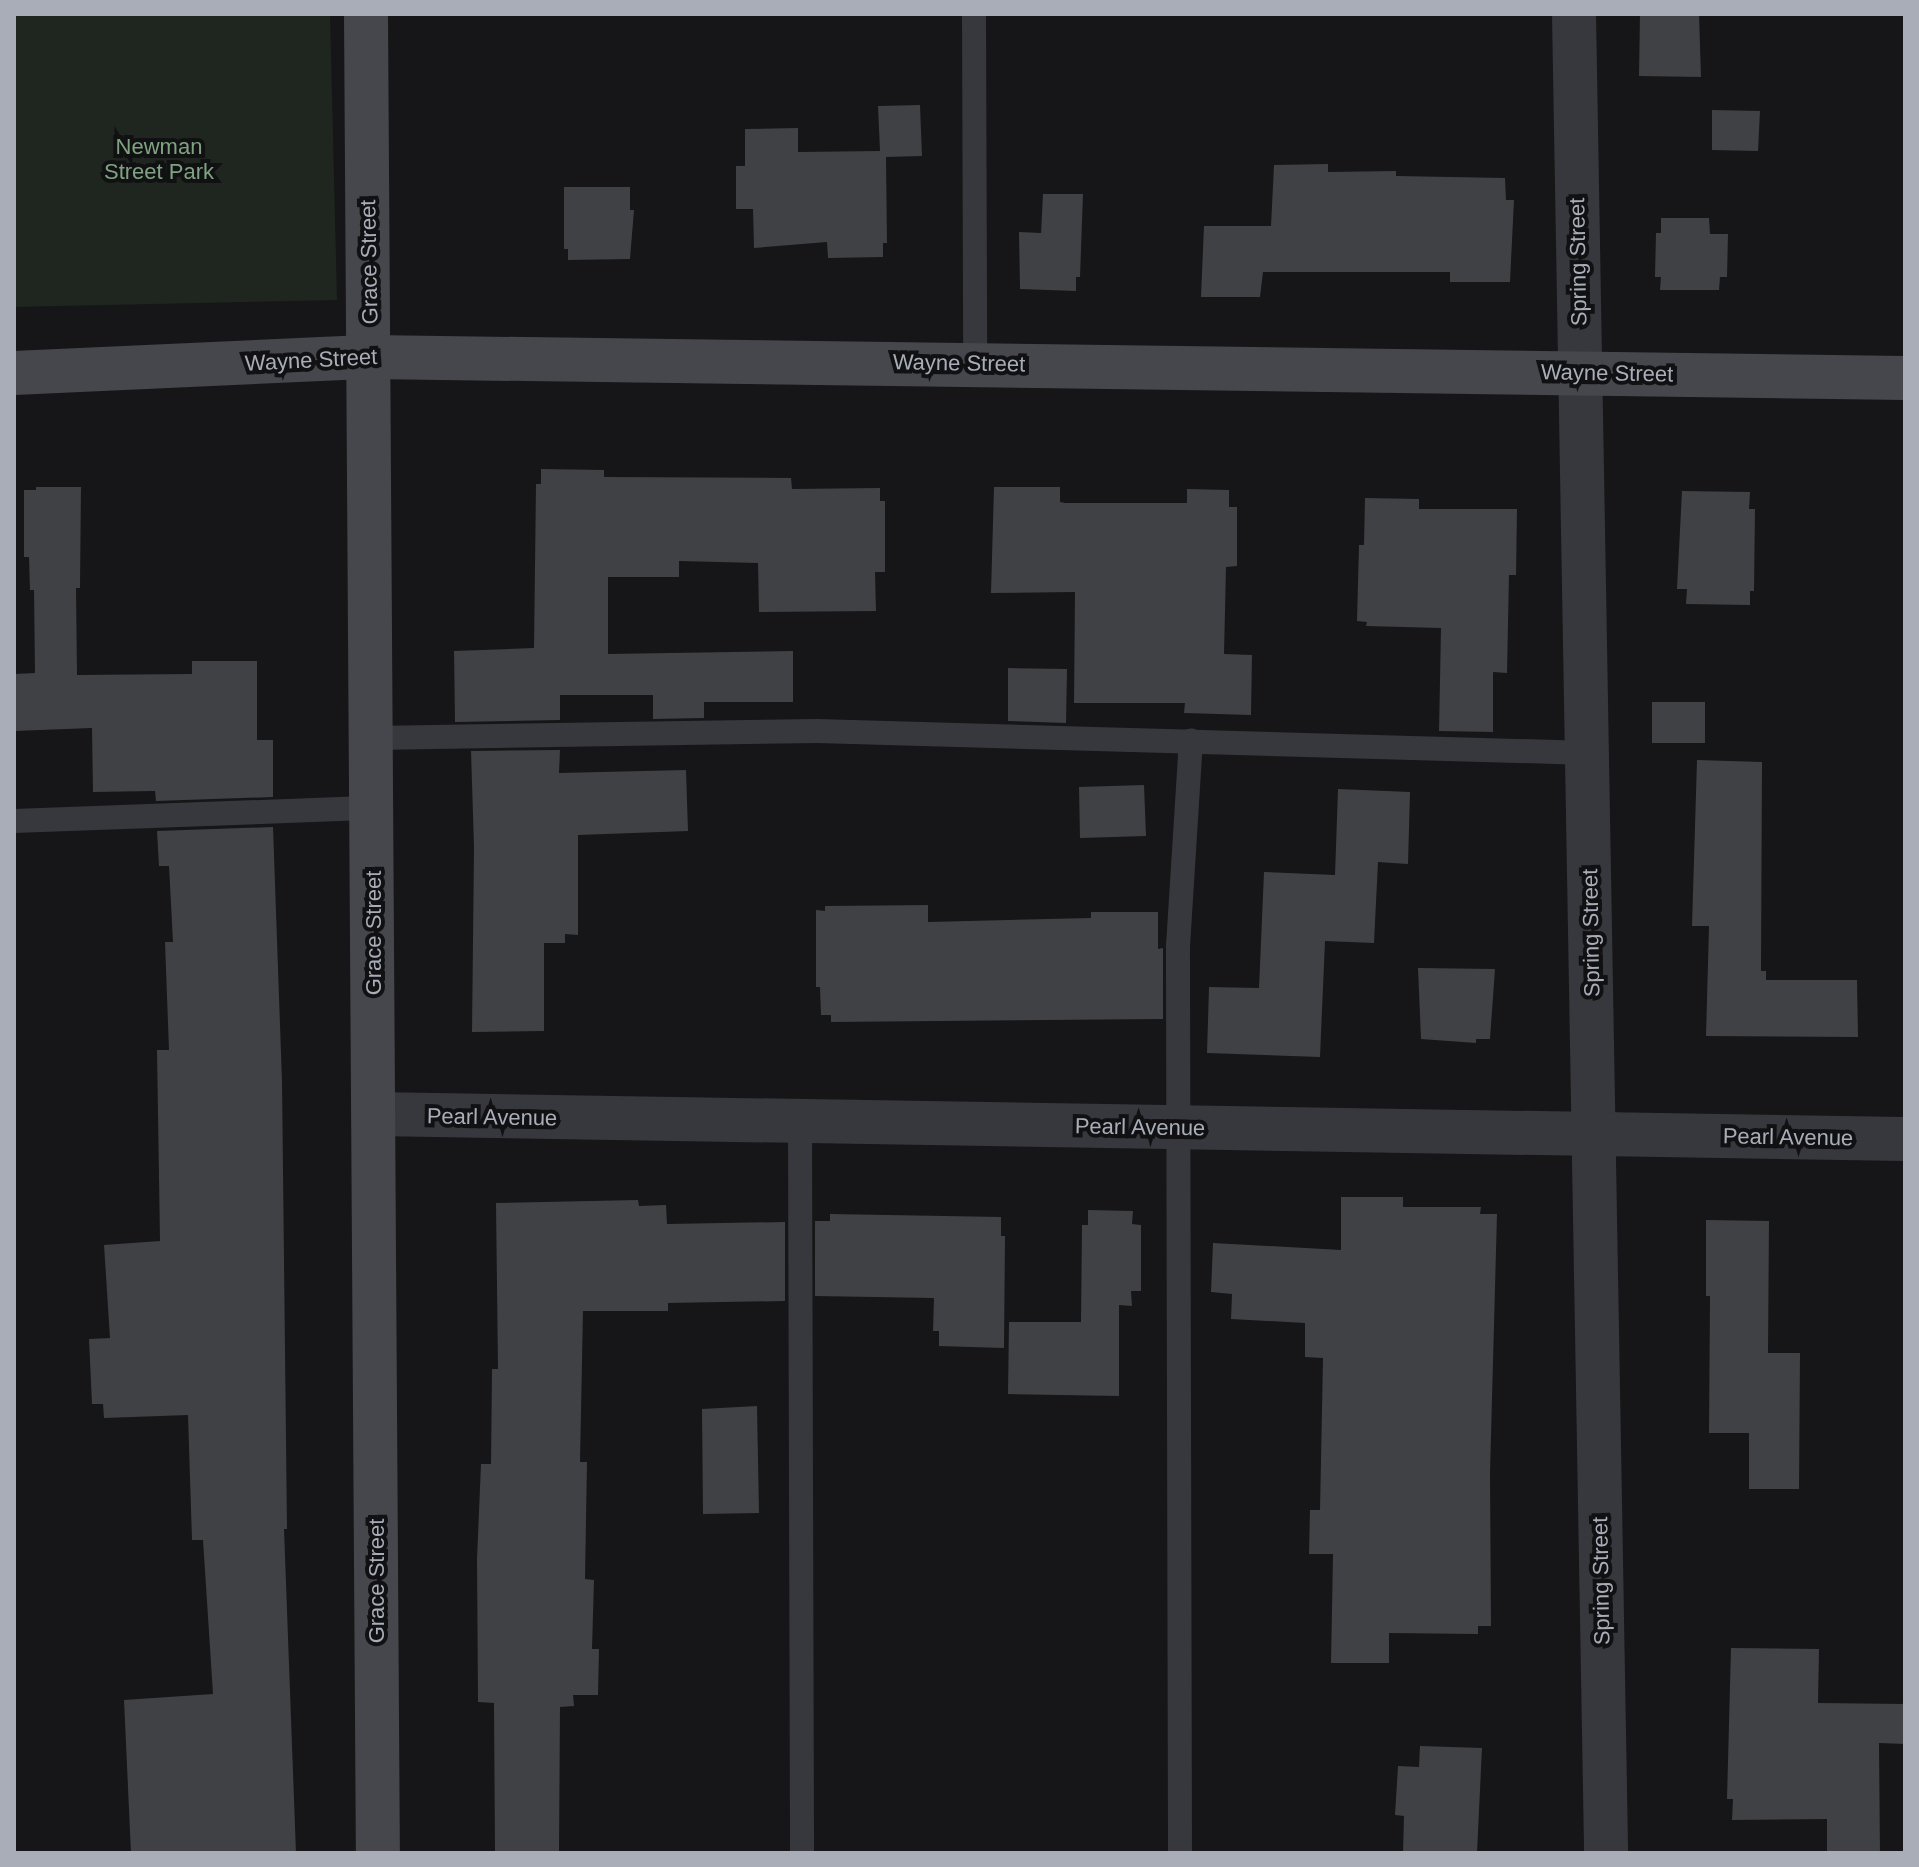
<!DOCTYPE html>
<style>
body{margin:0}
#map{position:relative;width:1919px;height:1867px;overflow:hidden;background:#161618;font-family:Helvetica,sans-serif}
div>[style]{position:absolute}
.green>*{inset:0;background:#1e261f}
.building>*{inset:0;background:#404145}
.lane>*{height:24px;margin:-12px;padding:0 12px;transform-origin:12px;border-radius:12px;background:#37383d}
.street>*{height:44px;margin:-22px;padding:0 22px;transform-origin:22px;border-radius:22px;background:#37383d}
.secondary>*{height:44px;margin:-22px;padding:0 22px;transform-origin:22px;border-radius:22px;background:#45474d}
span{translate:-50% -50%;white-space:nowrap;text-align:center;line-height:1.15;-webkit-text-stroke:8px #111113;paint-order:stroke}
.park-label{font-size:22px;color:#7fa381}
.street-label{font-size:22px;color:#a8adb8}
.frame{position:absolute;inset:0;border:16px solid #a8adb8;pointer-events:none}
</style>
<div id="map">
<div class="green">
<div style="clip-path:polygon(14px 14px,330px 14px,337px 300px,14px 307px)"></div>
</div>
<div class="building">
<div style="clip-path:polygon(1640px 14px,1699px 14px,1701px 77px,1639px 76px)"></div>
<div style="clip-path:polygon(920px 105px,922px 156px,886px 157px,887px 243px,883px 243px,883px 257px,828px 258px,827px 242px,754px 248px,753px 209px,736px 209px,736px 166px,745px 166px,745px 129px,798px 128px,798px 152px,880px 151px,878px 106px)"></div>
<div style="clip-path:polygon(1712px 110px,1760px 111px,1758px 151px,1712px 150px)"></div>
<div style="clip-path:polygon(1328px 164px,1328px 172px,1396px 171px,1396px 176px,1505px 178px,1506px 200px,1514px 200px,1510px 282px,1450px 282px,1450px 272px,1263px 272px,1260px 297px,1201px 297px,1204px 226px,1271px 226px,1274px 165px)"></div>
<div style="clip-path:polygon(564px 187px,630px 187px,630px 210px,634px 210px,630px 259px,568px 260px,568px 249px,564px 249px)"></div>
<div style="clip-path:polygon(1043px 194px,1083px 194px,1080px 277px,1076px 277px,1076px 291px,1020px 289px,1019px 232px,1041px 233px)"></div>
<div style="clip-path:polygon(1661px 218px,1709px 218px,1710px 234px,1728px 234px,1727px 277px,1720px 277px,1719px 290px,1660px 290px,1661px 277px,1655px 277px,1656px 233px,1661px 233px)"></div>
<div style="clip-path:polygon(541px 469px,604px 470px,604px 477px,791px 478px,792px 489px,880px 488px,880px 501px,885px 501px,885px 572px,875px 572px,876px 611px,759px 612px,758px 563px,679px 561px,679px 577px,608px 577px,608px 654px,793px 651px,793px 702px,704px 702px,704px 718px,653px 719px,653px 695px,560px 695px,560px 720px,455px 722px,454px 651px,534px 648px,536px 484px,541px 484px)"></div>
<div style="clip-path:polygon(36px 487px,81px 487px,80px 588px,76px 588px,77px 675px,192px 674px,192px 661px,257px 661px,257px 740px,273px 740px,273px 797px,156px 801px,155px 791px,93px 792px,92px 728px,14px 731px,14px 674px,35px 673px,34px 590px,30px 590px,29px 557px,24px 557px,24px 490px,36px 490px)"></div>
<div style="clip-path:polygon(994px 487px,1060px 487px,1060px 502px,1065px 503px,1187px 503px,1187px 489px,1229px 490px,1229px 507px,1237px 507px,1237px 566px,1226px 567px,1224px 654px,1252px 655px,1251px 715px,1184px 713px,1185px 703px,1074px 703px,1075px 592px,991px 593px)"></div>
<div style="clip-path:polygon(1682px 491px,1750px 492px,1749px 509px,1755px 509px,1754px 591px,1750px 591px,1750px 605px,1686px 604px,1687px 589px,1677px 589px)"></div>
<div style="clip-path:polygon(1365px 498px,1419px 499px,1419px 509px,1517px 509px,1516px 575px,1509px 575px,1507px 673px,1493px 672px,1493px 732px,1439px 731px,1441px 628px,1366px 626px,1367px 622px,1357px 621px,1359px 545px,1364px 545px)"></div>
<div style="clip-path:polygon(1008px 668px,1067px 669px,1066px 723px,1008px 721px)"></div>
<div style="clip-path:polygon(1652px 702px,1705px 702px,1705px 743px,1652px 743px)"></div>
<div style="clip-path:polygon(560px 750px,559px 773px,686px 770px,688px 831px,578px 835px,578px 935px,565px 934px,565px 943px,544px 943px,544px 1031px,472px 1032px,474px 847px,471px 751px)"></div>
<div style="clip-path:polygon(1697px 760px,1762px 762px,1761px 971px,1766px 971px,1766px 980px,1857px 980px,1858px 1037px,1706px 1036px,1709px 926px,1692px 926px)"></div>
<div style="clip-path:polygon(1144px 785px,1146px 836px,1080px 838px,1079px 787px)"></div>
<div style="clip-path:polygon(1338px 789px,1410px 792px,1408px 864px,1378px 862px,1374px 943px,1325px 941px,1320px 1057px,1207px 1053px,1209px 987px,1259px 988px,1264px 872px,1335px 875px)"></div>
<div style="clip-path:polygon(273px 827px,282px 1081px,287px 1529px,284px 1529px,296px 1853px,131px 1853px,124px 1700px,213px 1694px,203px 1540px,192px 1540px,188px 1415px,104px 1418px,103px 1404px,92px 1404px,89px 1339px,110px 1338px,104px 1245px,160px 1241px,157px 1050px,169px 1050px,165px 942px,173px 942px,169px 866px,159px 866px,157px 831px)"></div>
<div style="clip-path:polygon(928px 905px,928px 922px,1091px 918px,1091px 912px,1158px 912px,1158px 949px,1163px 948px,1163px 1019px,831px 1022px,831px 1015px,821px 1015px,820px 987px,816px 987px,816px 910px,825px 911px,825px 906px)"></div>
<div style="clip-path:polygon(1418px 968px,1495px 969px,1490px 1039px,1476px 1039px,1476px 1043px,1421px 1039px)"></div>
<div style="clip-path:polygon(1341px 1197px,1403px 1197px,1403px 1207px,1481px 1207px,1480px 1214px,1497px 1214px,1490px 1473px,1491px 1626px,1478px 1626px,1478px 1634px,1389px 1633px,1389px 1663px,1331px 1663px,1333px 1554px,1309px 1554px,1310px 1510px,1320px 1510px,1323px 1358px,1305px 1357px,1305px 1323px,1231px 1319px,1232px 1294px,1211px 1292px,1213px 1243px,1341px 1250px)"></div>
<div style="clip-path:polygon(638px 1200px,639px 1206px,666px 1205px,667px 1224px,785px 1222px,785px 1301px,668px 1303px,668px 1311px,583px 1311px,580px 1462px,587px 1462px,585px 1579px,594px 1580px,592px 1649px,599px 1649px,598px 1695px,573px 1695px,574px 1706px,560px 1707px,559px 1853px,495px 1853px,494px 1707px,494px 1703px,478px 1702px,477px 1559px,481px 1464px,491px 1464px,492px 1369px,498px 1369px,496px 1203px)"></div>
<div style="clip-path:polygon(1088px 1210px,1133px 1211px,1132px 1224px,1141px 1225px,1141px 1291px,1131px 1291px,1132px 1306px,1119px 1305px,1119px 1396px,1008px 1394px,1009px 1322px,1081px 1322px,1082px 1225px,1088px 1225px)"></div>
<div style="clip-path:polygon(830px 1214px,1001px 1217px,1001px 1236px,1005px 1236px,1004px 1348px,939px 1346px,939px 1331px,933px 1331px,934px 1298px,815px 1296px,815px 1221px,830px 1221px)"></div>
<div style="clip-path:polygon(1706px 1220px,1769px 1221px,1768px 1353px,1800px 1353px,1799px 1489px,1749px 1489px,1749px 1433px,1709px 1433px,1710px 1296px,1706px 1296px)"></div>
<div style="clip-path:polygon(757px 1406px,759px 1513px,703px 1514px,702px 1409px)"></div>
<div style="clip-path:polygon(1731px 1648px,1819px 1649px,1818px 1703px,1905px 1704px,1905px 1744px,1879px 1743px,1880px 1853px,1827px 1853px,1827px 1819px,1732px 1820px,1733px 1799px,1727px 1799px)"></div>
<div style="clip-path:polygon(1420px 1746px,1482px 1748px,1477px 1853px,1403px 1853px,1404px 1816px,1395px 1815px,1398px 1766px,1419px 1767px)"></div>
</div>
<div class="lane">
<div style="left:974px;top:14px;width:349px;rotate:89.8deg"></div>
<div style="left:372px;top:738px;width:445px;rotate:-0.9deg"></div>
<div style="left:817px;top:731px;width:771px;rotate:1.63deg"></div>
<div style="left:14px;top:821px;width:359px;rotate:-2.1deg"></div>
<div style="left:800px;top:1123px;width:730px;rotate:89.84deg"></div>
<div style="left:1180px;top:1853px;width:907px;rotate:-90.13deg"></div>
<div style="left:1178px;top:946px;width:206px;rotate:-86.4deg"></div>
</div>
<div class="street">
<div style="left:1574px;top:14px;width:1839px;rotate:89deg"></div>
<div style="left:375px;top:1114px;width:1530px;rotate:0.94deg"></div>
</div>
<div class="secondary">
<div style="left:366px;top:14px;width:1839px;rotate:89.63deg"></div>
<div style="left:14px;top:373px;width:357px;rotate:-2.6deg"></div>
<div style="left:371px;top:357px;width:1534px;rotate:0.78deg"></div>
</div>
<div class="park-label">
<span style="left:159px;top:159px">Newman<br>Street Park</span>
</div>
<div class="street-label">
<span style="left:369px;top:262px;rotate:-91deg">Grace Street</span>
<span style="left:1578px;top:262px;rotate:-91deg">Spring Street</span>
<span style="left:311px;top:360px;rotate:-3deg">Wayne Street</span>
<span style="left:959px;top:363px;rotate:1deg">Wayne Street</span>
<span style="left:1607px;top:373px;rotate:1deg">Wayne Street</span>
<span style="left:374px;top:933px;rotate:-90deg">Grace Street</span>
<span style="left:1591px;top:933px;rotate:-91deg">Spring Street</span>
<span style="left:492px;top:1117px;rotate:1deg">Pearl Avenue</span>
<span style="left:1140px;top:1127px;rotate:1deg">Pearl Avenue</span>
<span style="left:1788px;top:1137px;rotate:1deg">Pearl Avenue</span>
<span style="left:377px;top:1581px;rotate:-90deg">Grace Street</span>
<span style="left:1601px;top:1581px;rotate:-91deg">Spring Street</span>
</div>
<div class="frame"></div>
</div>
